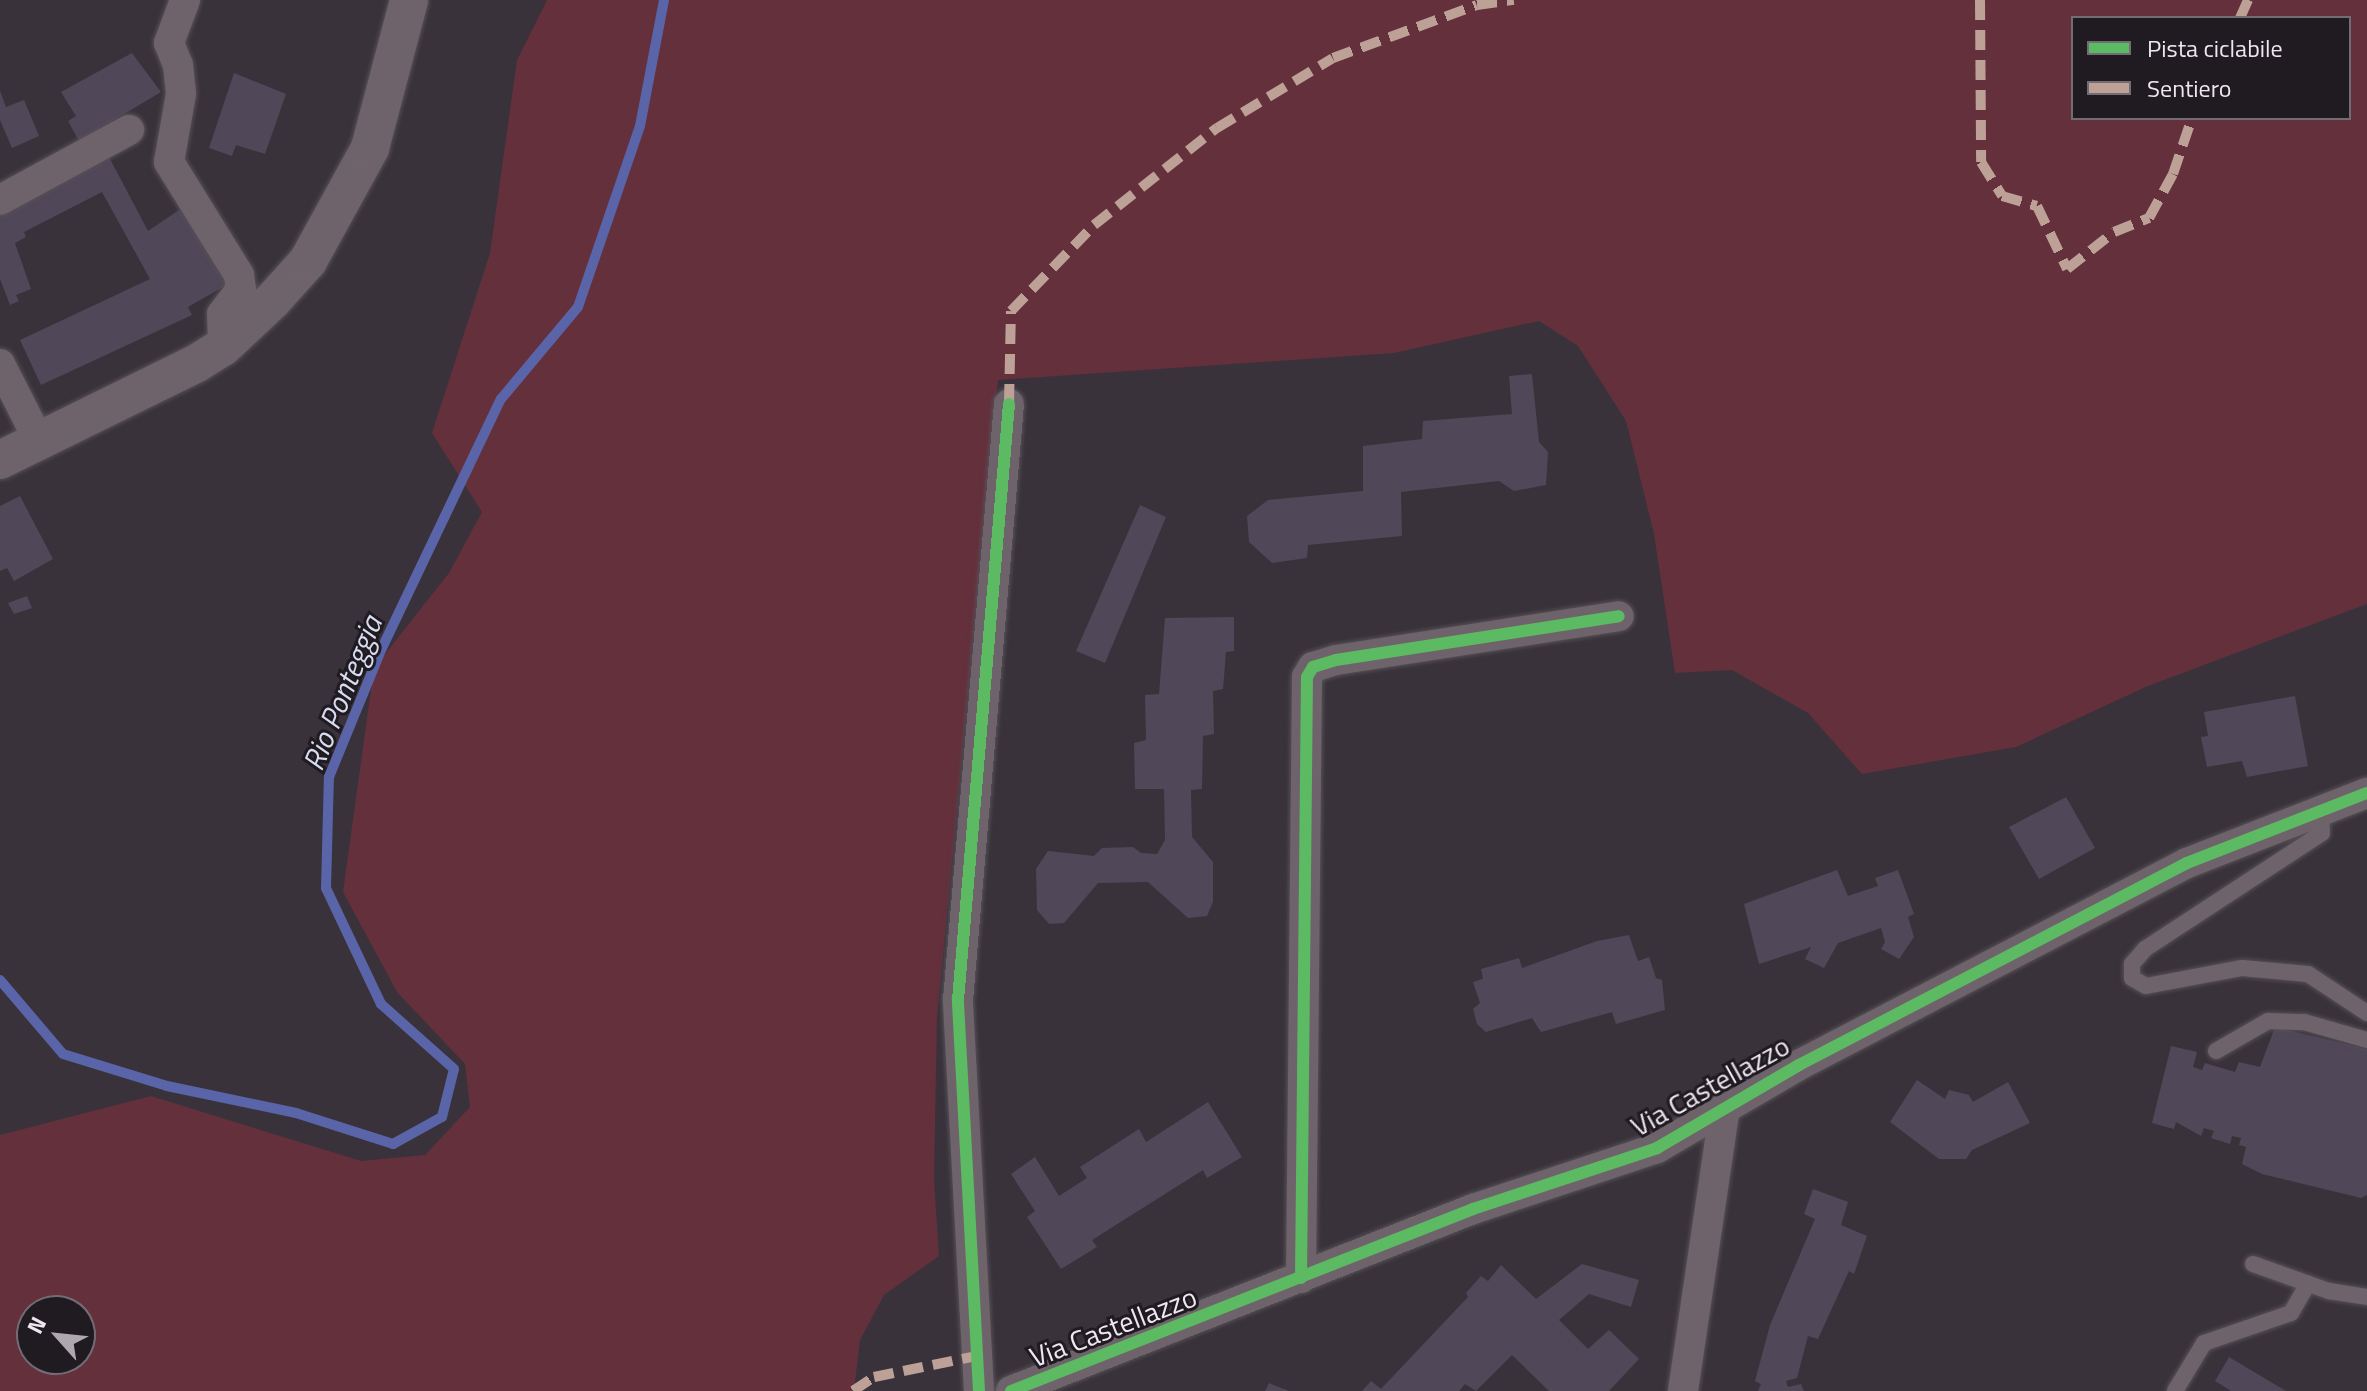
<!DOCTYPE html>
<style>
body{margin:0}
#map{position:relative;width:2367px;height:1391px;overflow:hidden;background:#39323a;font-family:"Titillium Web",sans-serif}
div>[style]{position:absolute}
.green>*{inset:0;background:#63303c}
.stream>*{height:10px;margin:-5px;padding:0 5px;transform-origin:5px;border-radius:5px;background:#5a64a8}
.building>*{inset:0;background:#504759}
.roads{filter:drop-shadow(0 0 2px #555056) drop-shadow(0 0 2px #555056)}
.service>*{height:16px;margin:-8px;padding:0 8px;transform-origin:8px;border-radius:8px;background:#6f636b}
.minor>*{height:30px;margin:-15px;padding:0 15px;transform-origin:15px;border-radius:15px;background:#6f636b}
.tertiary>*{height:38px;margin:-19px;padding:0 19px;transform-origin:19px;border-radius:19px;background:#6f636b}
.quiet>*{height:10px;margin-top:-5px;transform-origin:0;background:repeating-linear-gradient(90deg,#bda197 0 20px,transparent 0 30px)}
.cycleway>*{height:12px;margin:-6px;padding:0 6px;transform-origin:6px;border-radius:6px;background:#5cba63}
span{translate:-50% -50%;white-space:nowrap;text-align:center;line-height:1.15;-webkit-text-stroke:6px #201a21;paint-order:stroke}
.street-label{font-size:28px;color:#eee6f0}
.water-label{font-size:30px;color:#d7dcf1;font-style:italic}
.legend{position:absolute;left:2071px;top:16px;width:280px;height:104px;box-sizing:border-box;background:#201a21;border:2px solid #726c74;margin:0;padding:10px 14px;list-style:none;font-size:24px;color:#eee6f0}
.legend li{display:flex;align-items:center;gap:16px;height:40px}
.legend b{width:40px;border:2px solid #726c74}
.north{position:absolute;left:16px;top:1295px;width:80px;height:80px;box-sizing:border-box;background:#201a21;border:2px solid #726c74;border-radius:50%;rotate:297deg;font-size:22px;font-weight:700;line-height:32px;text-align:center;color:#eee6f0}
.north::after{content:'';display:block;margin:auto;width:28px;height:36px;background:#afa7b0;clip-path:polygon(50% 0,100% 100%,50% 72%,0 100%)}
</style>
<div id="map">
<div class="green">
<div style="clip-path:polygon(evenodd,547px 0,2367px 0,2367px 604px,2148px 686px,2016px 747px,1862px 774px,1808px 713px,1732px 670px,1675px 673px,1654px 534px,1626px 421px,1578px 346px,1539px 321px,1394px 353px,998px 380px,937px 1018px,934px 1179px,939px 1256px,884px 1295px,860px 1340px,854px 1391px,0 1391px,0 1135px,151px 1096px,361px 1161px,425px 1155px,470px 1107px,465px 1064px,397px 992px,343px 892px,374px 668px,449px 573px,482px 512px,432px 433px,490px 253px,517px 60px,547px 0,2073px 18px,2349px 18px,2349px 118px,2073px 118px,2073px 18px,547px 0,32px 1311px,80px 1311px,80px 1359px,32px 1359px,32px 1311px)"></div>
</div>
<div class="stream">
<div style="left:0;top:980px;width:97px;rotate:49.6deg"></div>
<div style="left:63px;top:1054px;width:109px;rotate:17.1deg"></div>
<div style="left:167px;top:1086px;width:132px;rotate:11.8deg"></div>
<div style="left:296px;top:1113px;width:102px;rotate:17.7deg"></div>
<div style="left:393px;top:1144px;width:56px;rotate:-28.9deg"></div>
<div style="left:442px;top:1117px;width:49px;rotate:-76deg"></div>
<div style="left:454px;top:1069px;width:98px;rotate:-138.3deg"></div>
<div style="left:381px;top:1004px;width:128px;rotate:-115.4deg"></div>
<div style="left:326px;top:888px;width:111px;rotate:-88.5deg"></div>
<div style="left:329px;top:777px;width:139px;rotate:-67.7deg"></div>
<div style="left:382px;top:648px;width:276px;rotate:-64.5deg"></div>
<div style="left:501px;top:399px;width:120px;rotate:-50.1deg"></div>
<div style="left:578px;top:307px;width:191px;rotate:-71.1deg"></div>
<div style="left:640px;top:126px;width:128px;rotate:-79.2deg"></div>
</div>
<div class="building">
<div style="clip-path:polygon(132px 53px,161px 92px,79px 141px,68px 121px,76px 116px,61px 92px)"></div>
<div style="clip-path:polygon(234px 73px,286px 94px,265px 154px,236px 145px,232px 156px,209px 148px)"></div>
<div style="clip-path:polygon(0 91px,6px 107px,24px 100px,39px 136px,12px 148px,0 120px)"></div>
<div style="clip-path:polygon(109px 157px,148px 231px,182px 208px,230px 283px,188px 307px,192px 315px,41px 385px,20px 340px,150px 279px,102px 192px,24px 232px,26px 237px,15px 243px,31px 289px,16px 295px,19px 301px,10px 305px,0 279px,0 212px)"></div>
<div style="clip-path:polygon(1532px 374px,1539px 442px,1548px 452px,1546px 485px,1514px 491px,1499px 481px,1401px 492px,1402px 536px,1308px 545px,1307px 558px,1272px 563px,1249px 542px,1247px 516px,1268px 500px,1363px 491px,1363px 446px,1422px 439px,1423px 421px,1512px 414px,1509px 376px)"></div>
<div style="clip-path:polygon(20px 496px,53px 559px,14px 581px,7px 568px,0 571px,0 506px)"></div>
<div style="clip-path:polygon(1140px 505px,1166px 517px,1105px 663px,1076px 651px)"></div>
<div style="clip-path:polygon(27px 596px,32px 608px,14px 614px,8px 603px)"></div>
<div style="clip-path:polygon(1234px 617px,1234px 651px,1226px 652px,1223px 689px,1213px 691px,1214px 734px,1203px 736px,1202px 789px,1191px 790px,1192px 837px,1213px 862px,1213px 902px,1207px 916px,1188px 918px,1148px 882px,1098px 883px,1064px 923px,1049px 924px,1037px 910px,1036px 869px,1048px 851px,1094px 856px,1102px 848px,1133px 847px,1141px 853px,1157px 854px,1165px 840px,1164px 789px,1135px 789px,1134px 743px,1146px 740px,1145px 695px,1159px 694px,1165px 618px)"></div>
<div style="clip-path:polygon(2295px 696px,2308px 766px,2247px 777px,2242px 761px,2207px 767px,2201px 737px,2208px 736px,2204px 712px)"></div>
<div style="clip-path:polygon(2066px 797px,2095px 848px,2039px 879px,2009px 827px)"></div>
<div style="clip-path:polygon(1837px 870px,1848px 896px,1878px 886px,1875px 878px,1898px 870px,1914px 914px,1908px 917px,1914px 937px,1899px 959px,1881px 949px,1885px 942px,1881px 928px,1838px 943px,1824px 968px,1805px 959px,1811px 947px,1759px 964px,1744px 904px)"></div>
<div style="clip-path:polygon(1629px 935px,1638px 961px,1649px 957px,1656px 978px,1662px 980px,1665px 1010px,1616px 1024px,1612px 1012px,1541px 1032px,1532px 1018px,1486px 1032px,1477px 1024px,1473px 1009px,1480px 1003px,1473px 982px,1483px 979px,1481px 969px,1519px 958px,1522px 968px,1597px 941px)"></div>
<div style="clip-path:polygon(2275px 1027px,2367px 1049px,2367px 1195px,2361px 1198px,2262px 1174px,2242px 1164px,2246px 1147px,2239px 1145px,2241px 1138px,2232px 1136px,2230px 1144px,2211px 1138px,2214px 1131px,2204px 1128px,2201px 1136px,2176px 1122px,2174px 1129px,2152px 1123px,2171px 1046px,2197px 1052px,2193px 1067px,2202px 1070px,2205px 1063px,2235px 1072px,2239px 1062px,2260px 1067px)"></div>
<div style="clip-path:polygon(1917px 1080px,1945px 1099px,1949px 1090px,1969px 1095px,1973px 1102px,2008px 1082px,2030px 1123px,1972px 1150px,1966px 1159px,1939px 1159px,1890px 1122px)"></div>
<div style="clip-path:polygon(1208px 1102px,1242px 1157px,1207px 1178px,1203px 1170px,1092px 1240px,1097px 1247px,1061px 1269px,1027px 1217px,1035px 1211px,1011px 1174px,1035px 1157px,1059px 1196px,1087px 1178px,1080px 1167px,1139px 1129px,1146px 1142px)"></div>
<div style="clip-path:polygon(1813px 1189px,1848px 1202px,1841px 1225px,1867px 1236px,1854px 1274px,1849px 1271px,1818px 1339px,1808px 1336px,1797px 1378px,1786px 1381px,1788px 1387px,1801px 1384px,1804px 1391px,1758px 1391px,1761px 1384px,1755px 1381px,1770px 1325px,1815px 1219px,1804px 1214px)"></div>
<div style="clip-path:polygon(1582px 1264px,1639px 1280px,1631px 1307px,1589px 1294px,1559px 1320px,1588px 1349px,1609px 1330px,1639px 1359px,1609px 1391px,1549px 1391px,1512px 1355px,1476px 1391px,1465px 1384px,1459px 1391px,1362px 1391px,1371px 1381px,1381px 1389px,1468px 1297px,1466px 1293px,1481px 1276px,1488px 1281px,1501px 1265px,1536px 1299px)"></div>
<div style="clip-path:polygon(2229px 1357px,2286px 1391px,2231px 1391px,2215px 1381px)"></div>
<div style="clip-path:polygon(1269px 1383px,1289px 1391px,1265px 1391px)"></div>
</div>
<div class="roads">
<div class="service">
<div style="left:2321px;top:808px;width:25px;rotate:88deg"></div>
<div style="left:2322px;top:833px;width:212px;rotate:146.8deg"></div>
<div style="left:2145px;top:949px;width:20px;rotate:131deg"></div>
<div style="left:2132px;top:964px;width:14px;rotate:90deg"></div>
<div style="left:2132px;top:978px;width:16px;rotate:30deg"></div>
<div style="left:2146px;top:986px;width:98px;rotate:-10.6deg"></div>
<div style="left:2242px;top:968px;width:66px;rotate:5.2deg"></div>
<div style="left:2308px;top:974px;width:71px;rotate:33.5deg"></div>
<div style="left:2216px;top:1051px;width:60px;rotate:-30deg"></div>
<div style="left:2268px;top:1021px;width:36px;rotate:2deg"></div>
<div style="left:2304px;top:1022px;width:66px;rotate:15.9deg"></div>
<div style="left:2253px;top:1264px;width:81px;rotate:19.6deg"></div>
<div style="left:2329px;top:1291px;width:38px;rotate:9deg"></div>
<div style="left:2175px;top:1391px;width:56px;rotate:-58.9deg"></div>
<div style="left:2204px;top:1343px;width:92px;rotate:-19deg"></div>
<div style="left:2291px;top:1313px;width:34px;rotate:-60deg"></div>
</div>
<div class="minor">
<div style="left:185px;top:0;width:46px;rotate:110.4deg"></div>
<div style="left:169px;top:43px;width:24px;rotate:68deg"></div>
<div style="left:178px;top:65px;width:29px;rotate:84deg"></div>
<div style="left:181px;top:94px;width:69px;rotate:100deg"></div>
<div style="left:169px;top:162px;width:133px;rotate:58.2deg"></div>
<div style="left:239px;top:275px;width:14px;rotate:82deg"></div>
<div style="left:241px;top:289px;width:31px;rotate:127deg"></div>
<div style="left:222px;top:314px;width:33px;rotate:88deg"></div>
<div style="left:0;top:200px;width:147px;rotate:-28.5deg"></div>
<div style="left:0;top:364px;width:89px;rotate:63.1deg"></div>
<div style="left:1301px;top:1278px;width:601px;rotate:-89.43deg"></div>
<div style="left:1307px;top:677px;width:12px;rotate:-59deg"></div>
<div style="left:1313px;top:667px;width:24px;rotate:-17deg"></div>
<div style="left:1336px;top:660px;width:286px;rotate:-8.8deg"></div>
<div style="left:979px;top:1391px;width:392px;rotate:-93.1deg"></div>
<div style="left:958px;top:1000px;width:598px;rotate:-85.11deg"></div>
<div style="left:1011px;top:1391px;width:497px;rotate:-21.5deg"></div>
<div style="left:1473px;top:1209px;width:194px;rotate:-18.3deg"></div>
<div style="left:1657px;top:1148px;width:164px;rotate:-30.3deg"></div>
<div style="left:1799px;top:1065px;width:437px;rotate:-27.5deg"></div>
<div style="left:2187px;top:863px;width:193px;rotate:-21.3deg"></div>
<div style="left:1683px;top:1391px;width:287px;rotate:-81.6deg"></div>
</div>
<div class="tertiary">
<div style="left:0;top:460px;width:220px;rotate:-26.2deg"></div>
<div style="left:197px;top:363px;width:31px;rotate:-32deg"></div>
<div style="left:223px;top:347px;width:67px;rotate:-43.2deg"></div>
<div style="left:272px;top:301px;width:54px;rotate:-48deg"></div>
<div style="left:308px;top:261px;width:129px;rotate:-61.2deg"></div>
<div style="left:370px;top:148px;width:153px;rotate:-75.2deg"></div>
</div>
</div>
<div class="quiet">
<div style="left:1980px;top:0;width:162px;rotate:89.6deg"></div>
<div style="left:1981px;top:162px;width:40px;rotate:58deg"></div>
<div style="left:2002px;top:196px;width:36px;rotate:16deg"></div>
<div style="left:2037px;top:206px;width:70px;rotate:64.5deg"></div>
<div style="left:2067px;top:269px;width:60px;rotate:-38.2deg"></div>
<div style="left:2114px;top:232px;width:38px;rotate:-22deg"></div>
<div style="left:2149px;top:218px;width:50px;rotate:-61.4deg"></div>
<div style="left:2173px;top:174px;width:59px;rotate:-71.3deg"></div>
<div style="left:2240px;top:18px;width:20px;rotate:-66deg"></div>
<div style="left:1009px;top:404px;width:93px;rotate:-88.8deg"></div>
<div style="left:1011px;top:311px;width:120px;rotate:-46deg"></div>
<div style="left:1094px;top:225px;width:157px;rotate:-38.3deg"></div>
<div style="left:1217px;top:128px;width:135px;rotate:-31.1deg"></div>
<div style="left:1333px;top:58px;width:153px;rotate:-20.2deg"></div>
<div style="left:1477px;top:5px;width:37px;rotate:-8deg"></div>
<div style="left:853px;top:1391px;width:25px;rotate:-34deg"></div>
<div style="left:874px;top:1377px;width:104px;rotate:-11.6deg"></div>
</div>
<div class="cycleway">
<div style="left:1301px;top:1278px;width:601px;rotate:-89.43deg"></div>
<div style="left:1307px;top:677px;width:12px;rotate:-59deg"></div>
<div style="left:1313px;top:667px;width:24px;rotate:-17deg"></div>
<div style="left:1336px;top:660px;width:286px;rotate:-8.8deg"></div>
<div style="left:979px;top:1391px;width:392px;rotate:-93.1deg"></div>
<div style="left:958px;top:1000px;width:598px;rotate:-85.11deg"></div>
<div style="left:1011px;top:1391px;width:497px;rotate:-21.5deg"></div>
<div style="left:1473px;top:1209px;width:194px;rotate:-18.3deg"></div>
<div style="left:1657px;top:1148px;width:164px;rotate:-30.3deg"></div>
<div style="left:1799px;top:1065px;width:437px;rotate:-27.5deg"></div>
<div style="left:2187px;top:863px;width:193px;rotate:-21.3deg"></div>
</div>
<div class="street-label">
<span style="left:1710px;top:1086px;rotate:-29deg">Via Castellazzo</span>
<span style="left:1113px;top:1327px;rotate:-21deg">Via Castellazzo</span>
</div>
<div class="water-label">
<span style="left:342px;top:693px;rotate:-68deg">Rio Ponteggia</span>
</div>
<ul class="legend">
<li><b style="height:10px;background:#5cba63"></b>Pista ciclabile</li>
<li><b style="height:10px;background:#bda197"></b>Sentiero</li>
</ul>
<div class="north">N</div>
</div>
